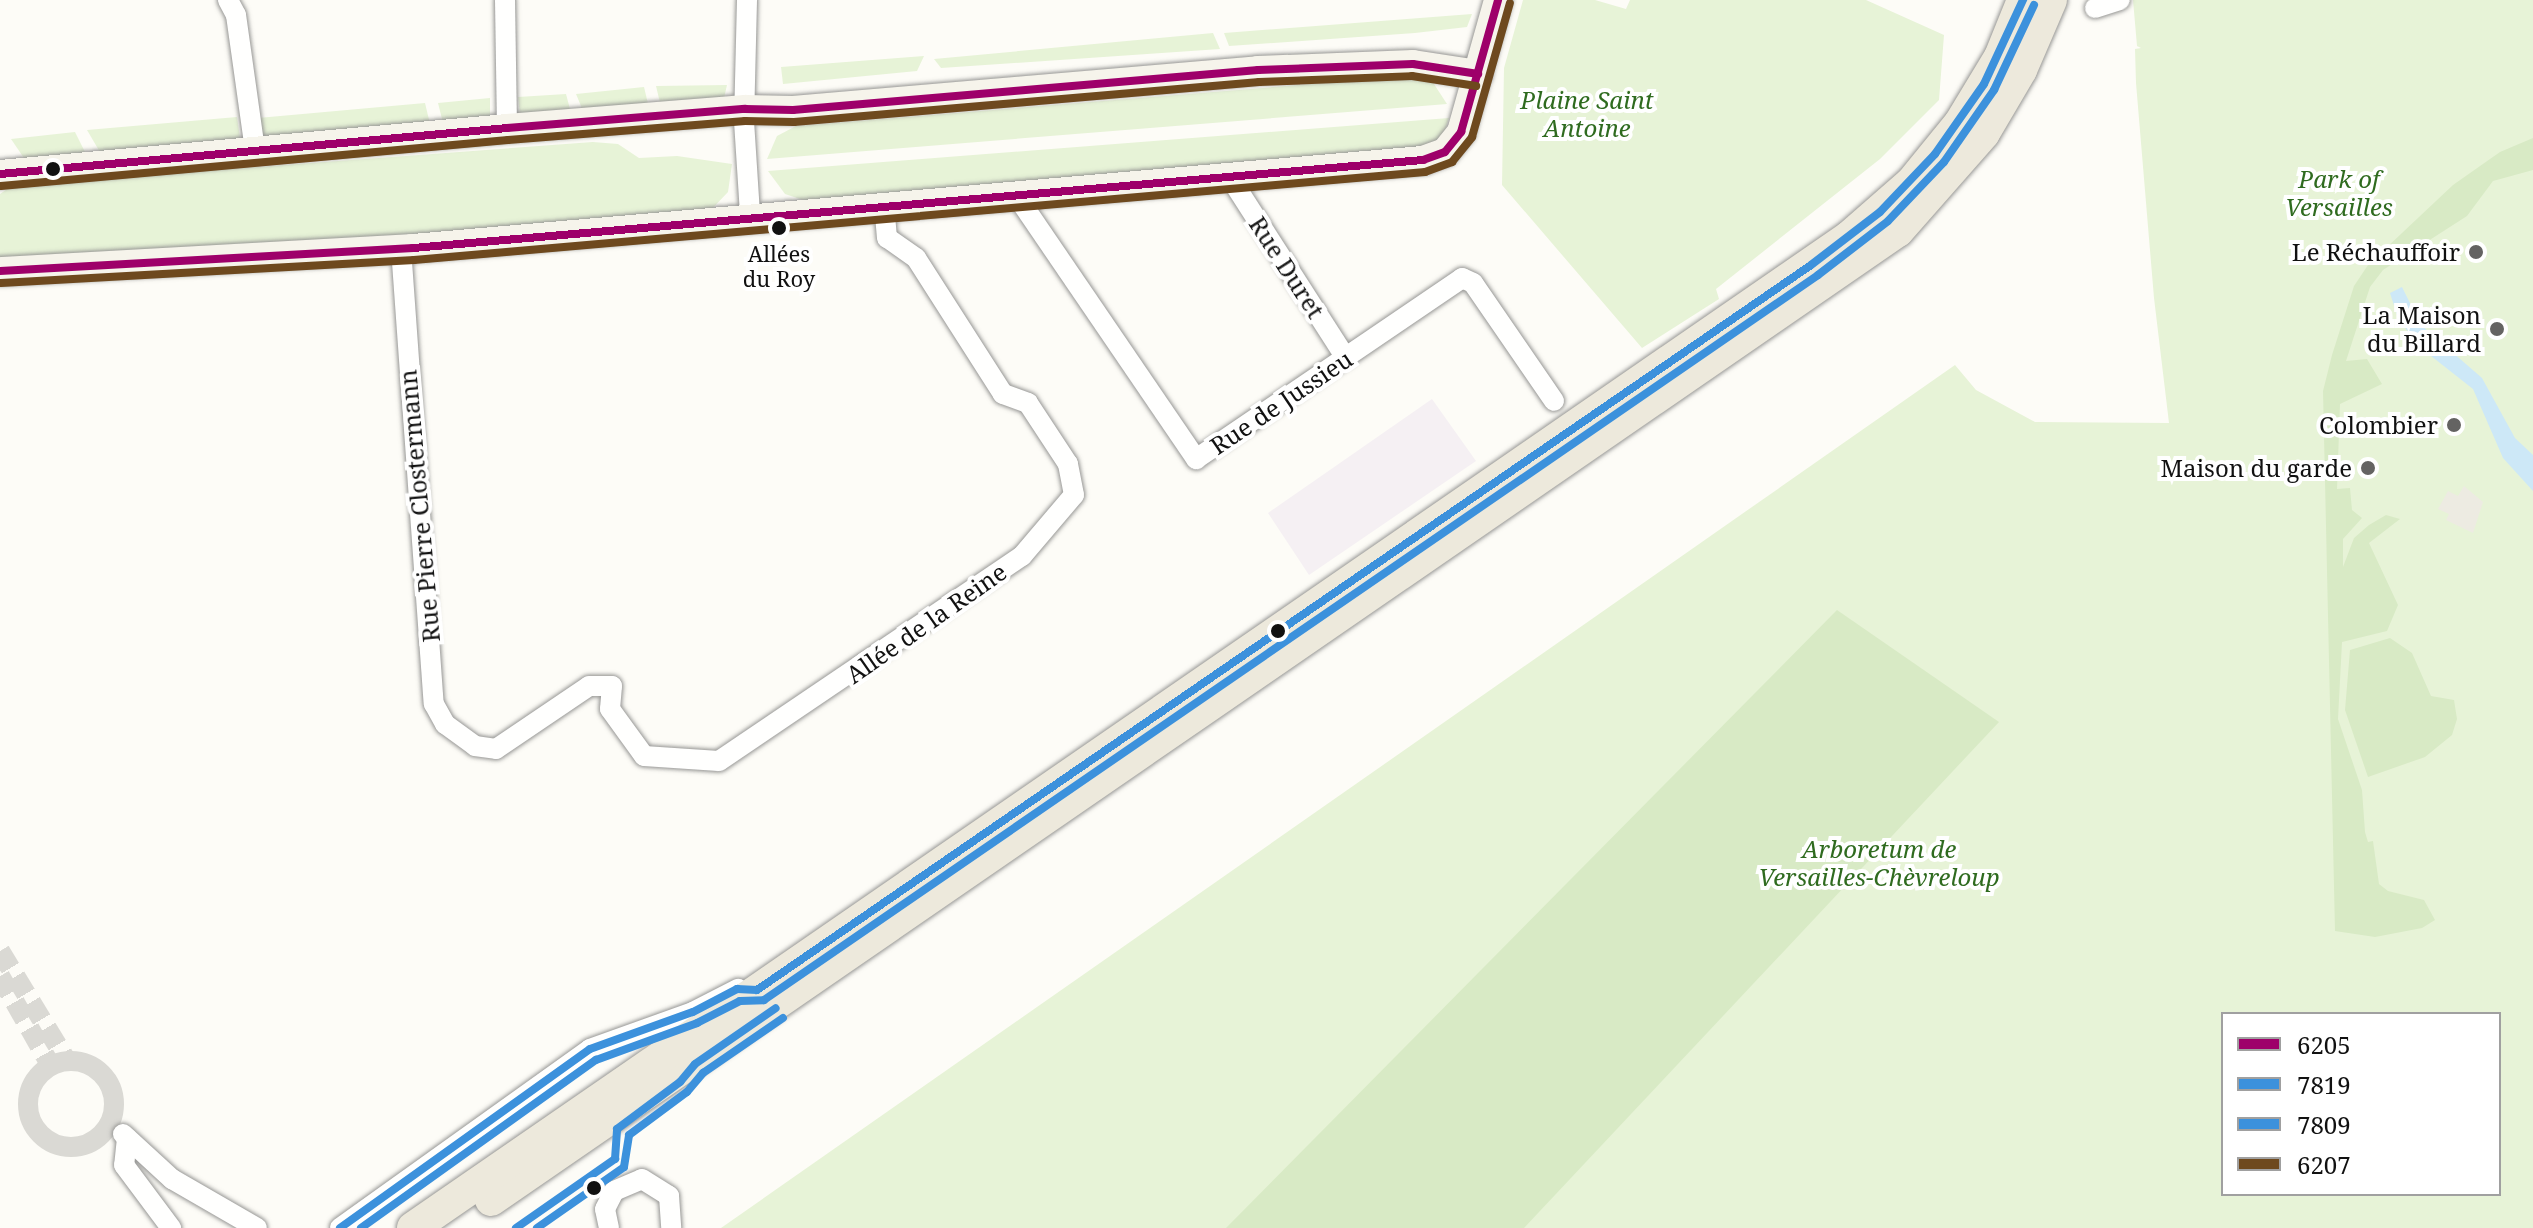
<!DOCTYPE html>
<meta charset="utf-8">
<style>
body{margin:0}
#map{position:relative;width:2533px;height:1228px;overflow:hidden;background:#fdfcf7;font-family:"Noto Serif",serif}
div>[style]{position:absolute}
.industrial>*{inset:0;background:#f5f0f3}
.green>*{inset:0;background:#e7f3d7}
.forest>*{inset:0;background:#d8eac5}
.plaza>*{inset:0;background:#edebe2}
.water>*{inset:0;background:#cde8f7}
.minor-tunnel>*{height:20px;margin-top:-10px;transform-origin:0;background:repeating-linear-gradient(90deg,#dad9d4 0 20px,transparent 0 30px)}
.minor-tunnel>.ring{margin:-10px;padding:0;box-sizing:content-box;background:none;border:20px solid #dad9d4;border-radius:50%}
.roads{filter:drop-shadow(0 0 2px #979795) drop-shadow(0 0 2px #979795)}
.minor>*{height:20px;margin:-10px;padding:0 10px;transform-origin:10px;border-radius:10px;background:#fffffe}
.secondary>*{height:28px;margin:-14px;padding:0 14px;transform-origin:14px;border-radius:14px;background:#f6f4eb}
.primary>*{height:32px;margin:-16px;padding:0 16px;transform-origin:16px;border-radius:16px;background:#ede9dc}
.bus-1>*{height:8px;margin:-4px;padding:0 4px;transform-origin:4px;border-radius:4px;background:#9e006a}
.bus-2>*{height:8px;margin:-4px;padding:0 4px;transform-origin:4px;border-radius:4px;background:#3c91dc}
.bus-3>*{height:8px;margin:-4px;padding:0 4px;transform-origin:4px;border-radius:4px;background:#3c91dc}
.bus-4>*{height:8px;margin:-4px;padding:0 4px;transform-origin:4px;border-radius:4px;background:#6e491e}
.dots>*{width:22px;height:22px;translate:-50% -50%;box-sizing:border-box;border:4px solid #fff;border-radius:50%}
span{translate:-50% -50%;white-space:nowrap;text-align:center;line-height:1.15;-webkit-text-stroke:8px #fff;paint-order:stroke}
.bus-label{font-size:22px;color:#111}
.park-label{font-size:24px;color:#2f6b1f;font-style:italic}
.poi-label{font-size:24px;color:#111}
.right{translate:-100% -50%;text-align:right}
.street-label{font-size:24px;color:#111}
.legend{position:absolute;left:2221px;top:1012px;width:280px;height:184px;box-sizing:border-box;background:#fff;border:2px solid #a0a0a0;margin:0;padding:10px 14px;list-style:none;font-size:24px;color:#111}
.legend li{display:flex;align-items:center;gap:16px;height:40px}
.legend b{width:40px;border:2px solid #a0a0a0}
</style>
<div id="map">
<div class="industrial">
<div style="clip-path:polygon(1432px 399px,1476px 461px,1309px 575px,1268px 513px)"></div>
</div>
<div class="green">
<div style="clip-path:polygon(1523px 0,1595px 0,1626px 9px,1630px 0,1866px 0,1944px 35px,1939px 100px,1880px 159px,1716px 289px,1719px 299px,1642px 348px,1502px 185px,1504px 68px)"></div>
<div style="clip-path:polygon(evenodd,2133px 0,2533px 0,2533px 1228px,721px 1228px,1955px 365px,1976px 390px,2035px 422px,2169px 423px,2154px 298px,2136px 83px,2135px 49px,2141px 48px,2137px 46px,2133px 0,2223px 1014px,2499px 1014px,2499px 1194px,2223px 1194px,2223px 1014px)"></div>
<div style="clip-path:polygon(1472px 14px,1467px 27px,1415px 33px,1229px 46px,1224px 33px)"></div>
<div style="clip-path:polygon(1213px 33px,1220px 49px,941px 68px,934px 59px)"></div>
<div style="clip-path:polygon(924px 56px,917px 71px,783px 84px,781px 67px)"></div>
<div style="clip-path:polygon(1409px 76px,1432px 81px,1447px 104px,767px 159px,777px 136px,796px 126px)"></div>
<div style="clip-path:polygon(727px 85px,724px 98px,662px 111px,656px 86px)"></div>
<div style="clip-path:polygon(644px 87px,650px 112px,586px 118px,576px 94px)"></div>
<div style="clip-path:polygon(566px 94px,572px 117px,521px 122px,518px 97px)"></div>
<div style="clip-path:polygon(490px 98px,490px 124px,444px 127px,438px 103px)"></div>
<div style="clip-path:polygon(425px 103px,431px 128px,260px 141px,258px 118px)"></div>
<div style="clip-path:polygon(237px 117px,241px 145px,104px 159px,87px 130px)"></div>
<div style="clip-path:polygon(1449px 118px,1444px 133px,1430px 146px,806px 201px,785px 194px,768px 171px)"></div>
<div style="clip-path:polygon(75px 132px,88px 158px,28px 164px,11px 139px)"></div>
<div style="clip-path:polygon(593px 142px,618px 144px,639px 158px,677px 156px,732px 164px,728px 192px,708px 213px,0 265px,0 194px,13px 185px)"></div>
</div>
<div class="forest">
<div style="clip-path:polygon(2533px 138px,2533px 170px,2493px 181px,2467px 216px,2383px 270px,2370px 287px,2346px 361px,2367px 359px,2382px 384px,2340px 404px,2337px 489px,2350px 488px,2352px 510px,2362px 518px,2343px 539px,2343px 567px,2354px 538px,2369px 525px,2386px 515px,2400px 519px,2369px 543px,2398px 605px,2387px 631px,2342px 642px,2338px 719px,2362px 790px,2365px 832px,2368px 842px,2373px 841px,2379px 884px,2388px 891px,2424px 900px,2435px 920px,2422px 928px,2375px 937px,2335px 931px,2323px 391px,2332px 355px,2354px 286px,2368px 265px,2453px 185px,2500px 152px)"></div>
<div style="clip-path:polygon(1837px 610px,1999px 722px,1524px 1228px,1226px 1228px)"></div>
<div style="clip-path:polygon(2390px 638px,2412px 653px,2431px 696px,2454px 700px,2457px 719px,2452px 735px,2425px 757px,2368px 777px,2345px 710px,2350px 650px)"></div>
</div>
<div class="plaza">
<div style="clip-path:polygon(2464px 486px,2483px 502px,2473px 533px,2446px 520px,2449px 514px,2438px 509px,2448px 491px,2458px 496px)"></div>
</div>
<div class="water">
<div style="clip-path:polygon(2402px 287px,2421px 325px,2482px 378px,2515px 438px,2533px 455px,2533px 491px,2503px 458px,2473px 389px,2426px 352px,2399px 321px,2390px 293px)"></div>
</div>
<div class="minor-tunnel">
<div style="left:0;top:951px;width:129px;rotate:58.7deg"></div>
<div style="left:0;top:976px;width:103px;rotate:60.5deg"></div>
<div class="ring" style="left:28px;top:1061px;width:66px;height:66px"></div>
</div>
<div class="roads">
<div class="minor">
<div style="left:228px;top:0;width:17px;rotate:62deg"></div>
<div style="left:236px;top:15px;width:137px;rotate:82deg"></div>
<div style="left:505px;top:0;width:128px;rotate:89.1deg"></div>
<div style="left:747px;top:0;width:121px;rotate:91.4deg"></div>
<div style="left:744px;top:121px;width:94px;rotate:86.3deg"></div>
<div style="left:2095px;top:8px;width:26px;rotate:-18deg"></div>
<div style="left:1229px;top:176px;width:216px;rotate:57.3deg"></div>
<div style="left:1016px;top:195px;width:320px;rotate:55.7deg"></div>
<div style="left:1196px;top:459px;width:322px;rotate:-34.2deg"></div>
<div style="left:1462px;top:278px;width:12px;rotate:24deg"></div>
<div style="left:1473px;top:283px;width:143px;rotate:55.5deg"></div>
<div style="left:401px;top:248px;width:457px;rotate:85.9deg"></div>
<div style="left:434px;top:704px;width:23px;rotate:61deg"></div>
<div style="left:445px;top:724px;width:37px;rotate:36deg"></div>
<div style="left:475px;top:746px;width:21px;rotate:8deg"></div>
<div style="left:496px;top:749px;width:112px;rotate:-34.1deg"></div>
<div style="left:589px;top:686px;width:23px"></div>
<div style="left:612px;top:686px;width:23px;rotate:95deg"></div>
<div style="left:610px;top:709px;width:58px;rotate:54.1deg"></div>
<div style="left:644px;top:756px;width:75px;rotate:3.8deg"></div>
<div style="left:719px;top:761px;width:366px;rotate:-34.1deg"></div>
<div style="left:1022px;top:556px;width:80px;rotate:-49.6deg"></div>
<div style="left:1074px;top:495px;width:32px;rotate:-101deg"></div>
<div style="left:1068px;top:464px;width:73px;rotate:-123.3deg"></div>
<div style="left:1028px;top:403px;width:27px;rotate:-160deg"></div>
<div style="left:1003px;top:394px;width:161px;rotate:-122.6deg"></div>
<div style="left:916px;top:258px;width:35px;rotate:-145deg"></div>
<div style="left:887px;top:238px;width:32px;rotate:-95deg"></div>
<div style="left:123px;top:1134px;width:67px;rotate:42.6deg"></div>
<div style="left:172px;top:1179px;width:98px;rotate:30deg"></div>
<div style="left:127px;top:1138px;width:27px;rotate:96deg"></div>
<div style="left:124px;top:1165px;width:79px;rotate:53.3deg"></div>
<div style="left:340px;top:1228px;width:307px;rotate:-35.6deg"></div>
<div style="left:590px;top:1049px;width:109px;rotate:-19.8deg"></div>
<div style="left:693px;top:1012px;width:51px;rotate:-27.1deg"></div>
<div style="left:609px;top:1228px;width:19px;rotate:-102deg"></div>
<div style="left:605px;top:1209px;width:20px;rotate:-63deg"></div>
<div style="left:614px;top:1191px;width:30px;rotate:-23deg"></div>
<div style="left:642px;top:1179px;width:32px;rotate:32deg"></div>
<div style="left:669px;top:1196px;width:32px;rotate:86deg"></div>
</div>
<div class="secondary">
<div style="left:0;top:174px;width:509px;rotate:-5.18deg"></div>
<div style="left:507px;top:128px;width:239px;rotate:-4.6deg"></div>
<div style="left:745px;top:109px;width:48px;rotate:1.2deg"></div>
<div style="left:793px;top:110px;width:467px;rotate:-4.9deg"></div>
<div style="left:1258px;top:70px;width:155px;rotate:-2.2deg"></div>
<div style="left:1413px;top:64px;width:66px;rotate:8.7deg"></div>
<div style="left:0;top:271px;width:414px;rotate:-3.2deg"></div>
<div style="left:413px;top:248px;width:1014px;rotate:-4.98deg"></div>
<div style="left:1423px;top:160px;width:23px;rotate:-20deg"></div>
<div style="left:1445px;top:152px;width:26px;rotate:-51deg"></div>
<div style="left:1461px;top:132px;width:137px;rotate:-74.3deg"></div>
</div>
<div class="primary">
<div style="left:491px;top:1200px;width:1708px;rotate:-34.56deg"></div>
<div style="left:1898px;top:231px;width:130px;rotate:-48.7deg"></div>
<div style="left:1984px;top:133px;width:73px;rotate:-59.6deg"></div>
<div style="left:2021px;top:70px;width:76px;rotate:-66.8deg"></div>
<div style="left:413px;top:1228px;width:1745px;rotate:-34.61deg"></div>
<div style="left:1849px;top:237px;width:82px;rotate:-41.1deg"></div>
<div style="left:1911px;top:183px;width:77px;rotate:-50.8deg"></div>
<div style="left:1960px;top:123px;width:77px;rotate:-58.8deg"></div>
<div style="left:2000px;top:57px;width:61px;rotate:-68deg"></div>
</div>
</div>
<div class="bus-1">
<div style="left:0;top:174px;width:509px;rotate:-5.18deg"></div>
<div style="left:507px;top:128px;width:239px;rotate:-4.6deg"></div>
<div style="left:745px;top:109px;width:48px;rotate:1.2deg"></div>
<div style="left:793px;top:110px;width:467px;rotate:-4.9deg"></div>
<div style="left:1258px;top:70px;width:155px;rotate:-2.2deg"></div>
<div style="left:1413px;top:64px;width:66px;rotate:8.7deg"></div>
<div style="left:0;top:271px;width:414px;rotate:-3.2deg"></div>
<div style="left:413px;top:248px;width:1014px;rotate:-4.98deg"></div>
<div style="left:1423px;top:160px;width:23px;rotate:-20deg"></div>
<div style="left:1445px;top:152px;width:26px;rotate:-51deg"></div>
<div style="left:1461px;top:132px;width:137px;rotate:-74.3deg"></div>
</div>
<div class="bus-2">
<div style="left:340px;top:1228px;width:307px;rotate:-35.6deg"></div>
<div style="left:590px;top:1049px;width:109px;rotate:-19.8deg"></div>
<div style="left:693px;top:1012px;width:50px;rotate:-27.6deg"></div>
<div style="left:737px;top:989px;width:20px;rotate:3deg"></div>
<div style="left:757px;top:990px;width:1279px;rotate:-34.52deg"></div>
<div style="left:1811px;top:265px;width:87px;rotate:-37.5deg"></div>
<div style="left:1880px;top:212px;width:80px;rotate:-46.5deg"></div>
<div style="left:1935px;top:154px;width:85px;rotate:-55deg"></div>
<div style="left:1984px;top:84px;width:93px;rotate:-65.1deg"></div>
<div style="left:516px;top:1228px;width:121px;rotate:-34.9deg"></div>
<div style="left:615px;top:1159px;width:30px;rotate:-86deg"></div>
<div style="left:617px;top:1129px;width:79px;rotate:-36.7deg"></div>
<div style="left:680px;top:1082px;width:23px;rotate:-50deg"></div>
<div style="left:695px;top:1064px;width:98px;rotate:-34.7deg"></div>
</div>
<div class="bus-3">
<div style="left:361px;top:1228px;width:289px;rotate:-35.6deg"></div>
<div style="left:596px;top:1060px;width:108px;rotate:-20.1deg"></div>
<div style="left:697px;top:1023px;width:48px;rotate:-27.1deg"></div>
<div style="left:740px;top:1001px;width:24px;rotate:-2deg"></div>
<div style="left:764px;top:1000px;width:1279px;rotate:-34.52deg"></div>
<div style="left:1818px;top:275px;width:88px;rotate:-37.6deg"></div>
<div style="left:1888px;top:221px;width:81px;rotate:-46.5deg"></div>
<div style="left:1944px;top:162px;width:88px;rotate:-55.2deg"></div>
<div style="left:1994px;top:90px;width:94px;rotate:-64.8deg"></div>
<div style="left:537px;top:1228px;width:106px;rotate:-35deg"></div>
<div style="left:624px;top:1167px;width:32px;rotate:-81deg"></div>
<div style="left:629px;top:1135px;width:72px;rotate:-36.6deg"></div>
<div style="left:687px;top:1092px;width:25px;rotate:-50deg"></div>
<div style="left:703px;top:1073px;width:97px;rotate:-34.5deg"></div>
</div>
<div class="bus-4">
<div style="left:1px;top:186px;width:509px;rotate:-5.18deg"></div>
<div style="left:508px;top:140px;width:238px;rotate:-4.6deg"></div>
<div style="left:745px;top:121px;width:49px;rotate:1.2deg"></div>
<div style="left:794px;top:122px;width:467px;rotate:-4.9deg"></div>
<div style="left:1259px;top:82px;width:153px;rotate:-2.2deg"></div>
<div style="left:1412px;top:76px;width:65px;rotate:8.9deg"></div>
<div style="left:1px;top:283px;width:414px;rotate:-3.2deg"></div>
<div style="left:414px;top:260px;width:1015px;rotate:-4.97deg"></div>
<div style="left:1425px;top:172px;width:29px;rotate:-20deg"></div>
<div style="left:1452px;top:162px;width:32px;rotate:-51deg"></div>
<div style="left:1472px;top:137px;width:139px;rotate:-74.2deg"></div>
</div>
<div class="dots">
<div style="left:53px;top:169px;background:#111"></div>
<div style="left:779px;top:228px;background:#111"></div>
<div style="left:2476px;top:252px;background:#646362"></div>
<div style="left:2497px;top:329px;background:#646362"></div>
<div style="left:2454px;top:425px;background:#646362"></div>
<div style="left:2368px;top:468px;background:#646362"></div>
<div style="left:1278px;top:631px;background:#111"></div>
<div style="left:594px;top:1188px;background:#111"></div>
</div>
<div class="bus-label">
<span style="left:779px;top:266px">Allées<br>du Roy</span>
</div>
<div class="park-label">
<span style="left:1587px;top:114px">Plaine Saint<br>Antoine</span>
<span style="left:2339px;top:193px">Park of<br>Versailles</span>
<span style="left:1879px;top:863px">Arboretum de<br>Versailles-Chèvreloup</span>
</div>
<div class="poi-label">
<span class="right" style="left:2460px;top:252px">Le Réchauffoir</span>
<span class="right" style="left:2481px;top:329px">La Maison<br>du Billard</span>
<span class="right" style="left:2438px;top:425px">Colombier</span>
<span class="right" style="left:2352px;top:468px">Maison du garde</span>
</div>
<div class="street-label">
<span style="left:1287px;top:267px;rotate:57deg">Rue Duret</span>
<span style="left:1281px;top:402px;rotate:-34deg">Rue de Jussieu</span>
<span style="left:419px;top:506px;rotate:-95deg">Rue Pierre Clostermann</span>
<span style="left:926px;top:623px;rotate:-35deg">Allée de la Reine</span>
</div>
<ul class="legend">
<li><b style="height:10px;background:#9e006a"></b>6205</li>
<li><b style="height:10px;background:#3c91dc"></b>7819</li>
<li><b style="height:10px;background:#3c91dc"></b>7809</li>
<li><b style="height:10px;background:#6e491e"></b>6207</li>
</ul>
</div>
